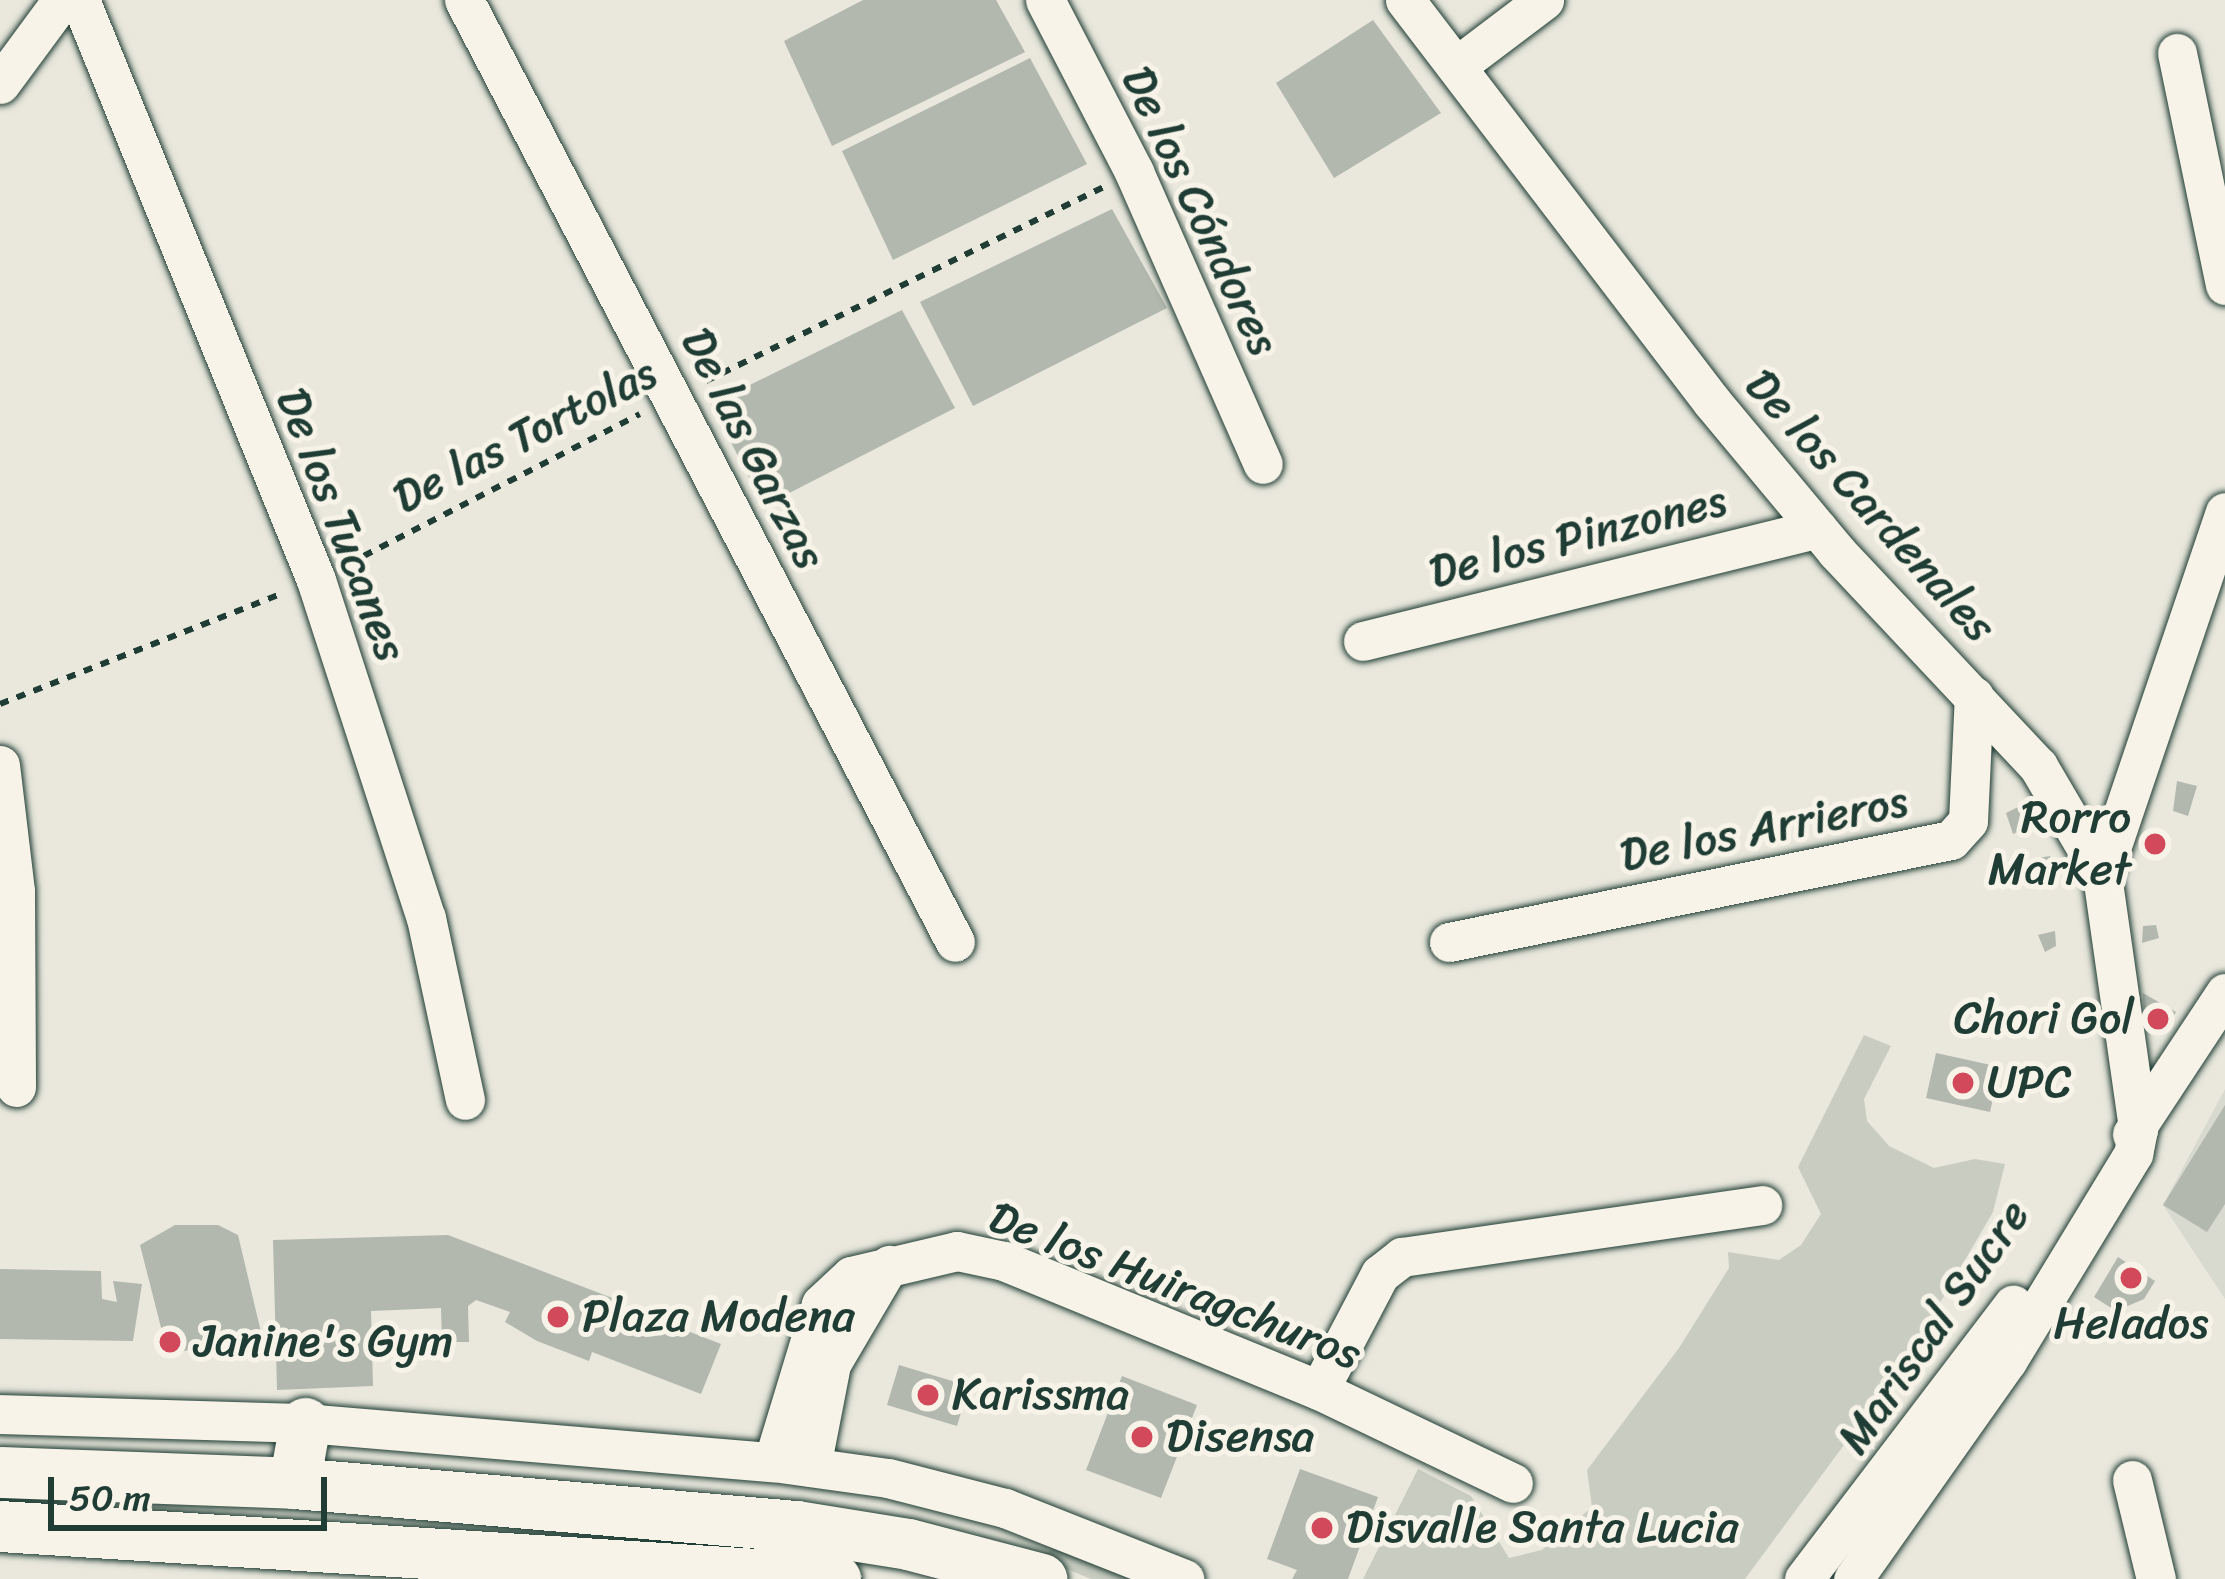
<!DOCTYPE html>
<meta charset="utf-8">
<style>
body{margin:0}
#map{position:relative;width:2225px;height:1579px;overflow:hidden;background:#eae8dd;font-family:Sriracha,sans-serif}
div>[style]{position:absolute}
.built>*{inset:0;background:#d9dacf}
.green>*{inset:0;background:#c8ccc1}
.building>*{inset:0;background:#b2b8ae}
.path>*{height:6px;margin-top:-3px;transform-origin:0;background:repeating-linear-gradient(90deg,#1f3d34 0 9px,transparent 0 18px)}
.roads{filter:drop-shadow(0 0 3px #1f3d34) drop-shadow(0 0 3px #1f3d34)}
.minor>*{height:39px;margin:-19.5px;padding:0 19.5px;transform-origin:19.5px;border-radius:19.5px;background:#f7f3e8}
.major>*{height:51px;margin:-25.5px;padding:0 25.5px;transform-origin:25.5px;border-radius:25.5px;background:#f7f3e8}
.dots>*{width:33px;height:33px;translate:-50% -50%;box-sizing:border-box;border:6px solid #f7f3e8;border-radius:50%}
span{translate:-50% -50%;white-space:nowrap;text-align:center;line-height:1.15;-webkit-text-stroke:10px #f7f3e8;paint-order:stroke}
.street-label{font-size:45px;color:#1f3d34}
.poi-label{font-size:45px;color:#1f3d34}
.right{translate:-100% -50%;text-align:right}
.left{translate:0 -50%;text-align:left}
.scale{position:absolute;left:48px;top:1477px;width:279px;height:54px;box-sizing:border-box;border:6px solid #1f3d34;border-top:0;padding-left:15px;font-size:36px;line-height:42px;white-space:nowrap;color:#1f3d34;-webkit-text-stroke:9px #f7f3e8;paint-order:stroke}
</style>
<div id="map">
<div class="built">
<div style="clip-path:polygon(2225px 1089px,2225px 1299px,2163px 1205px)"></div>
</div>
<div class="green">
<div style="clip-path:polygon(1864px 1035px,1891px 1046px,1864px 1099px,1867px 1121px,1889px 1146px,1934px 1168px,1975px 1159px,2005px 1164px,1993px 1212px,1906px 1361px,1745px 1579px,1363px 1579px,1418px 1469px,1471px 1496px,1509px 1558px,1542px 1550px,1592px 1507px,1587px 1470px,1679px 1348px,1729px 1268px,1728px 1252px,1779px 1260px,1801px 1245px,1821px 1214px,1798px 1167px)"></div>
<div style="clip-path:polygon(1060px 1546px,1130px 1579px,1091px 1579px,1038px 1557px)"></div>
</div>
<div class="building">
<div style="clip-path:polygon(863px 0,996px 0,1025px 52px,832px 146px,784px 41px)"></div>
<div style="clip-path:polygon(1373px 20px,1441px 113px,1334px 178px,1276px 83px)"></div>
<div style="clip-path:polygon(1030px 58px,1087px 164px,893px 260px,842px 151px)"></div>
<div style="clip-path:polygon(1112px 209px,1167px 308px,973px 406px,920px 302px)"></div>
<div style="clip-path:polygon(902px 310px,955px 408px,764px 506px,711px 404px)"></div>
<div style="clip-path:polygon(2177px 781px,2197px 786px,2188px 816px,2173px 811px)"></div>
<div style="clip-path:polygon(2020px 806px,2031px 826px,2013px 834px,2006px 813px)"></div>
<div style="clip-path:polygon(2050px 856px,2059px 880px,2039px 889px,2032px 859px)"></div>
<div style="clip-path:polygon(2156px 925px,2159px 938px,2142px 943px,2143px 926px)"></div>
<div style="clip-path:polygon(2055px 931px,2056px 946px,2045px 952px,2038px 935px)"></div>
<div style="clip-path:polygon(2143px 993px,2176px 1012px,2162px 1034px,2144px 1025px)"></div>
<div style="clip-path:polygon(1936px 1053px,2000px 1067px,1990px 1112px,1926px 1098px)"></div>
<div style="clip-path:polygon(2225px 1105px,2225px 1204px,2207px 1232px,2163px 1205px)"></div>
<div style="clip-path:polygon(175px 1225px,218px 1225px,238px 1235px,261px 1332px,168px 1355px,140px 1245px)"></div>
<div style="clip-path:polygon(448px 1235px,615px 1299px,605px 1323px,623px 1330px,631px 1309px,721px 1344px,701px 1394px,592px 1352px,589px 1361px,537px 1341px,505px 1322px,510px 1312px,476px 1300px,468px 1306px,469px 1342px,442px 1342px,441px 1308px,371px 1311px,373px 1386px,277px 1390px,273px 1240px)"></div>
<div style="clip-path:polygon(2118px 1257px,2155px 1281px,2144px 1299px,2116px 1311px,2094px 1297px)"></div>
<div style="clip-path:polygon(0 1269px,101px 1271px,102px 1299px,117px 1302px,113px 1281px,142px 1284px,133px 1341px,0 1339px)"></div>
<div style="clip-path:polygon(899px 1365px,969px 1386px,957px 1426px,887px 1405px)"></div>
<div style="clip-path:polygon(1122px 1376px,1197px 1405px,1161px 1498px,1086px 1470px)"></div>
<div style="clip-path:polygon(1300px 1469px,1378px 1497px,1348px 1579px,1292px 1579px,1297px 1570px,1267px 1559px)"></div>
</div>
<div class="path">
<div style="left:706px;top:381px;width:443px;rotate:-26deg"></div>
<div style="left:348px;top:564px;width:328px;rotate:-27.2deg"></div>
<div style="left:0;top:704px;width:302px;rotate:-21.4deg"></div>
</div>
<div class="roads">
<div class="minor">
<div style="left:80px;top:0;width:626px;rotate:67.86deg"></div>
<div style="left:316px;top:580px;width:355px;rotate:72deg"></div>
<div style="left:426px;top:918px;width:186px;rotate:77.9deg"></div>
<div style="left:464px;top:0;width:1062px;rotate:62.47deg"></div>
<div style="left:1045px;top:0;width:194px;rotate:62.6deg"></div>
<div style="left:1134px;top:172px;width:319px;rotate:66.2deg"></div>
<div style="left:1405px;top:0;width:506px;rotate:52.63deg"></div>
<div style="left:1712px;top:402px;width:194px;rotate:50.2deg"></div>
<div style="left:1836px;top:551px;width:295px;rotate:46.8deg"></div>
<div style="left:2038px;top:766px;width:126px;rotate:59.6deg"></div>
<div style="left:2102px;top:875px;width:257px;rotate:81.9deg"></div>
<div style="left:2138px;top:1129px;width:25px;rotate:101deg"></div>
<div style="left:2133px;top:1154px;width:242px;rotate:121.3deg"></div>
<div style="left:2007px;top:1361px;width:267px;rotate:125.2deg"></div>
<div style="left:2177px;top:53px;width:237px;rotate:78.3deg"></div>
<div style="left:1458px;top:65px;width:108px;rotate:-37.1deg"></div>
<div style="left:0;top:84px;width:104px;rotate:-53.6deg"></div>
<div style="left:1363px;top:641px;width:468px;rotate:-13.9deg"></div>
<div style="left:0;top:765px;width:127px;rotate:83.2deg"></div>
<div style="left:15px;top:891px;width:196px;rotate:89.7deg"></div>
<div style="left:2102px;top:875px;width:383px;rotate:-71.3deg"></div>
<div style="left:1449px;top:942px;width:512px;rotate:-11.49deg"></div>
<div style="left:1951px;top:840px;width:25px;rotate:-48deg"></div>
<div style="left:1968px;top:821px;width:125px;rotate:-87.3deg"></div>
<div style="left:2132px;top:1134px;width:169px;rotate:-56.6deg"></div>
<div style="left:1319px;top:1390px;width:131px;rotate:-62.3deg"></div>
<div style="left:1380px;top:1274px;width:28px;rotate:-38deg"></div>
<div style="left:1402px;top:1257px;width:364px;rotate:-8.2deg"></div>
<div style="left:0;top:1414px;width:305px;rotate:1.7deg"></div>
<div style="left:305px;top:1423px;width:470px;rotate:4.8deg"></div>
<div style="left:773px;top:1462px;width:116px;rotate:7.9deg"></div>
<div style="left:888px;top:1478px;width:121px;rotate:14.4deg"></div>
<div style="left:1005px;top:1508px;width:193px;rotate:21.6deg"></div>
<div style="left:773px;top:1462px;width:165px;rotate:-73.1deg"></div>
<div style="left:821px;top:1304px;width:41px;rotate:-43deg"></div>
<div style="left:851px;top:1276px;width:109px;rotate:-13.3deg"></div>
<div style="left:957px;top:1251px;width:48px;rotate:12deg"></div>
<div style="left:1004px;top:1261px;width:340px;rotate:22.3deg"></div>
<div style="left:1319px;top:1390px;width:215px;rotate:25.6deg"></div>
<div style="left:811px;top:1467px;width:105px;rotate:-79deg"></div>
<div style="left:831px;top:1364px;width:115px;rotate:-59.6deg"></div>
<div style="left:2132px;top:1480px;width:102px;rotate:76.4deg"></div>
<div style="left:1804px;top:1579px;width:345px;rotate:-52.7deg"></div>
</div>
<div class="major">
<div style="left:0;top:1472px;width:294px;rotate:2.1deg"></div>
<div style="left:294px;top:1483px;width:504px;rotate:4.9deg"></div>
<div style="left:796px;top:1526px;width:113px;rotate:9.1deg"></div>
<div style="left:908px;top:1544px;width:138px;rotate:14.7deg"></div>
<div style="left:294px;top:1483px;width:61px;rotate:-79.6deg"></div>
<div style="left:0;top:1526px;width:837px;rotate:3.63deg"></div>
</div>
</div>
<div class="dots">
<div style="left:2155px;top:844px;background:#d1495b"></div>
<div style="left:2158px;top:1019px;background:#d1495b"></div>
<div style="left:1963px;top:1083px;background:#d1495b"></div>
<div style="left:2131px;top:1278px;background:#d1495b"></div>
<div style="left:558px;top:1317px;background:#d1495b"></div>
<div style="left:170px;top:1342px;background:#d1495b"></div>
<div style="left:928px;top:1395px;background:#d1495b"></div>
<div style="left:1142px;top:1437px;background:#d1495b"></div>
<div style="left:1322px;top:1528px;background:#d1495b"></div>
</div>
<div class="street-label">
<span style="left:1200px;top:211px;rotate:65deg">De los Cóndores</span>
<span style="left:525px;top:436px;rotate:-27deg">De las Tortolas</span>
<span style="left:753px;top:449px;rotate:63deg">De las Garzas</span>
<span style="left:1870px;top:506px;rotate:48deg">De los Cardenales</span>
<span style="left:341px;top:525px;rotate:69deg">De los Tucanes</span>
<span style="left:1578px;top:537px;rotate:-14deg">De los Pinzones</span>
<span style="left:1764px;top:829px;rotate:-11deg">De los Arrieros</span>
<span style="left:1175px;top:1286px;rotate:21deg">De los Huiragchuros</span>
<span style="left:1934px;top:1327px;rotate:-55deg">Mariscal Sucre</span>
</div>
<div class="poi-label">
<span class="right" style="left:2131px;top:844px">Rorro<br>Market</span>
<span class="right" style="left:2134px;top:1019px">Chori Gol</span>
<span class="left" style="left:1987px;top:1083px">UPC</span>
<span class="left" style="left:582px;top:1317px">Plaza Modena</span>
<span style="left:2131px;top:1324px">Helados</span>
<span class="left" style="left:194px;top:1342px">Janine's Gym</span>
<span class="left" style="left:952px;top:1395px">Karissma</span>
<span class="left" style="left:1166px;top:1437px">Disensa</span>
<span class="left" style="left:1346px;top:1528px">Disvalle Santa Lucia</span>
</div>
<div class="scale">50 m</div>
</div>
